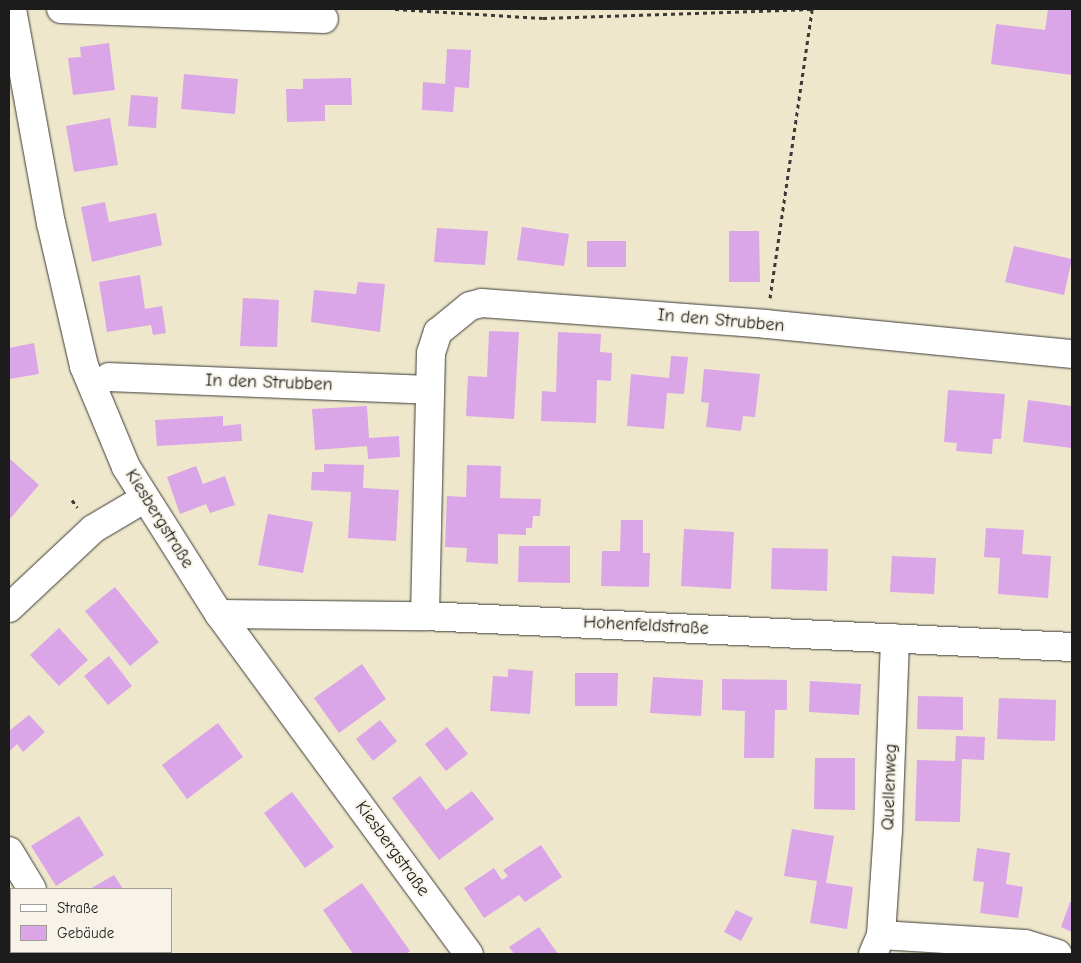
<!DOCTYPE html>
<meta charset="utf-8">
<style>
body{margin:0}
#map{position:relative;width:1081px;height:963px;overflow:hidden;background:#eee7cc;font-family:"Comic Neue",sans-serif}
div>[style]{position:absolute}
.building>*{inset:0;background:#daa6e7}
.path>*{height:3px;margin-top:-1.5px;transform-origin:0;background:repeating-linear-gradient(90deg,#3c3a36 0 4px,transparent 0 8px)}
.roads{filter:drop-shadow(0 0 1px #3c3a36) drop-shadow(0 0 1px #3c3a36)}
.minor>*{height:28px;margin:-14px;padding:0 14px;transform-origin:14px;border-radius:14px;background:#fff}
span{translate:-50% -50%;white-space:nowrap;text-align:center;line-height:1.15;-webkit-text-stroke:4px #f7f3e8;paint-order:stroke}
.street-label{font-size:18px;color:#1c1c1c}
.frame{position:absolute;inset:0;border:10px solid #1c1c1c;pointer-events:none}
.legend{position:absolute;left:10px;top:888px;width:162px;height:65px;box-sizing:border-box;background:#f7f3e8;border:1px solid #9f9d96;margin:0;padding:6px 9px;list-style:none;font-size:15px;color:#1c1c1c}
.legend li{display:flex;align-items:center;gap:10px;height:25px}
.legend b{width:25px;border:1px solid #9f9d96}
</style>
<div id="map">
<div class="building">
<div style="clip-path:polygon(1048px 9px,1072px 9px,1072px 75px,991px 64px,996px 24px,1045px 30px)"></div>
<div style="clip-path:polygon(109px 43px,115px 90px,73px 95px,68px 58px,81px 57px,80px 47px)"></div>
<div style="clip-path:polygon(447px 49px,471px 50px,469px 88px,455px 87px,453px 112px,422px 110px,423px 82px,445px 84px)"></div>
<div style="clip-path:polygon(184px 74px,238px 79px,235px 114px,181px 109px)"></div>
<div style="clip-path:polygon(351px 78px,352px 105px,325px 105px,325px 121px,287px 122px,286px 89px,303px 89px,303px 79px)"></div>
<div style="clip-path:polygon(131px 95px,158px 97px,156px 128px,128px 126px)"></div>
<div style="clip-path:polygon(110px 118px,118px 165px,74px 172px,66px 126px)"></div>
<div style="clip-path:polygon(105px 202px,109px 222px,156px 213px,162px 245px,92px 262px,81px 207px)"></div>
<div style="clip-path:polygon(522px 227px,569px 234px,564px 266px,517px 260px)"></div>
<div style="clip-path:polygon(437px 228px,488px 231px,485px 265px,434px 262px)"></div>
<div style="clip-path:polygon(729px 231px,759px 231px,760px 282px,729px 282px)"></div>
<div style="clip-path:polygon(587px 241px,626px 241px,626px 267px,587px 267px)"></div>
<div style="clip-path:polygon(1014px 246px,1072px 259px,1064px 295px,1005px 282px)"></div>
<div style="clip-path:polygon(140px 275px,145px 309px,162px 306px,166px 333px,153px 335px,151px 325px,107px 332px,99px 282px)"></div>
<div style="clip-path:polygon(358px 282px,385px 284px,380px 332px,311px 322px,314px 290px,356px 294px)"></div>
<div style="clip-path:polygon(243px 298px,279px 300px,277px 347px,240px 346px)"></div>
<div style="clip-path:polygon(489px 331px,519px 332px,514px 419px,466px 416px,468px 376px,487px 377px)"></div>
<div style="clip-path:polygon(558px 332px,601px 334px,600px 352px,612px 353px,611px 381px,597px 380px,596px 423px,541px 421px,542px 391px,556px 392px)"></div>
<div style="clip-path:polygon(34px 343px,39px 374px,9px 379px,9px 348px)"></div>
<div style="clip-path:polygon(671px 356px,688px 357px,684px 394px,667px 393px,664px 429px,627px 426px,631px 374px,669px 378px)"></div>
<div style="clip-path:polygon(704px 369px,760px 374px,755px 417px,743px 416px,741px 431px,706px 427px,709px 403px,701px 402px)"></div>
<div style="clip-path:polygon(948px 390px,1005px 394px,1001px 439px,993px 439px,992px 454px,956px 451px,957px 443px,944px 442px)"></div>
<div style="clip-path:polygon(1028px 400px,1072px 406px,1072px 448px,1023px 442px)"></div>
<div style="clip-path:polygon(367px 406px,369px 438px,399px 436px,400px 457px,368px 459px,367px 446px,315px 450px,312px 409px)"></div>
<div style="clip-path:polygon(223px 416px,223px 426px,241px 424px,242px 441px,157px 446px,155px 420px)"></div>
<div style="clip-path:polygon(9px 458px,39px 485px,9px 520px)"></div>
<div style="clip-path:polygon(324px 464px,364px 465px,363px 488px,399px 490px,396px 541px,348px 538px,351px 492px,311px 490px,312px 472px,324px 472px)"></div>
<div style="clip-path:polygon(467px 465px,501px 466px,500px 498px,541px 499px,540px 516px,533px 516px,532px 528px,526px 528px,526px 535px,498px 534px,498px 564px,466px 562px,467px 548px,445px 547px,447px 496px,466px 497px)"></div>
<div style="clip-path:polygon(196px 466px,203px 484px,225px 476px,235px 505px,210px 513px,206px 504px,180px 514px,167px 477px)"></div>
<div style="clip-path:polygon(268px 514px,313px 522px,303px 573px,258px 565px)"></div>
<div style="clip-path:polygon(621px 520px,643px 520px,643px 553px,650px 553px,649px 587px,601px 586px,602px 551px,620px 551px)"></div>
<div style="clip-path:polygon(986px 528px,1024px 530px,1022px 554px,1051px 556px,1048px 598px,998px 594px,1000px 558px,984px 557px)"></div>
<div style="clip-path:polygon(684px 529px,734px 532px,731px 589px,681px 586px)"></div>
<div style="clip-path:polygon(519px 546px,570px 546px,570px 583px,518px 582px)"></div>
<div style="clip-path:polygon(772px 548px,828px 549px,827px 591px,771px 589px)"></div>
<div style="clip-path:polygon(892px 556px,936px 558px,934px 594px,890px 592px)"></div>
<div style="clip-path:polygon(115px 587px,159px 642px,130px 666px,85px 611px)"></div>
<div style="clip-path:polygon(59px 628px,88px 660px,59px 686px,30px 655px)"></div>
<div style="clip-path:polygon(109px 656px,132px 686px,108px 705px,84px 676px)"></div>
<div style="clip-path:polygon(362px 664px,386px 699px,339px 733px,314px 698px)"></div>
<div style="clip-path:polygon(508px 669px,533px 671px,530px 714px,490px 711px,493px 676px,508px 677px)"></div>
<div style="clip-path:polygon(575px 673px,618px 673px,617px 706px,575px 706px)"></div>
<div style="clip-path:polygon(653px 677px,703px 680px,701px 716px,650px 713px)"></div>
<div style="clip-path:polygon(722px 679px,787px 680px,787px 710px,775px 710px,774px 758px,744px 758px,745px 711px,722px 710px)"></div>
<div style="clip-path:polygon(810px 681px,861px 684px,859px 715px,809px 712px)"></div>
<div style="clip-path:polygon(918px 696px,963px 697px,963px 730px,917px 729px)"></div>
<div style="clip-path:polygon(999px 698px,1056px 700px,1055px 741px,997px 739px)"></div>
<div style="clip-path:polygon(29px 715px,45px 732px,23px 752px,17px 744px,9px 752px,9px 731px)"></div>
<div style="clip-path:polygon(380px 720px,397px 741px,373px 761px,356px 739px)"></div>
<div style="clip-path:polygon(218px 723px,243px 757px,187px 799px,162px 765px)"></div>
<div style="clip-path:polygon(447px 727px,468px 754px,446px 771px,425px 744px)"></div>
<div style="clip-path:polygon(956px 736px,985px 737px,984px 760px,962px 759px,960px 822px,915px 821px,917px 760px,955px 761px)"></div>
<div style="clip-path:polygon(815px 758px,855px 758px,855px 810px,814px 809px)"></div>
<div style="clip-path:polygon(420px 776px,446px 810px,472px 791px,494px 819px,439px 860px,392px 798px)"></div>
<div style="clip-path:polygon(292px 792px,334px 847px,305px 868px,264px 813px)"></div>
<div style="clip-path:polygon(79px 816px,104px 855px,56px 886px,31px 846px)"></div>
<div style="clip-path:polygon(792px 829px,834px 836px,826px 883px,853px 887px,847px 929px,810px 923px,817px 881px,784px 876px)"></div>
<div style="clip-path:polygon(541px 845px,562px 877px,525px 902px,519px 895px,484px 918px,464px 888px,494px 868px,502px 880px,508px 876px,503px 870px)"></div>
<div style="clip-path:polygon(977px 848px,1010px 853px,1006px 884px,1023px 887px,1018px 918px,980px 913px,984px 882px,973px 881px)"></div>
<div style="clip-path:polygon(114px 875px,123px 889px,90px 889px)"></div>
<div style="clip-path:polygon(362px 883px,410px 951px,406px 954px,353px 954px,323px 910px)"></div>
<div style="clip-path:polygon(1070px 902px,1072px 903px,1072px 932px,1061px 927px)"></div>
<div style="clip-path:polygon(736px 910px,753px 918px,741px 941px,724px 932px)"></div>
<div style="clip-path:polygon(9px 923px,11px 952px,25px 954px,9px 954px)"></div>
<div style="clip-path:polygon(539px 927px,558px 954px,514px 954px,509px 947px)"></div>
</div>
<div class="path">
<div style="left:395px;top:9px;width:148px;rotate:3.5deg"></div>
<div style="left:543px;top:18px;width:269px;rotate:-1.9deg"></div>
<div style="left:770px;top:298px;width:292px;rotate:-81.7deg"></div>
<div style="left:72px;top:500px;width:9px;rotate:54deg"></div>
</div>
<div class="roads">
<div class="minor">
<div style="left:12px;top:9px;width:218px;rotate:79.7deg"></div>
<div style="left:51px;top:223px;width:147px;rotate:77deg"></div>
<div style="left:84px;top:366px;width:109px;rotate:67.4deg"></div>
<div style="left:126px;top:467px;width:174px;rotate:57.7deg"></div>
<div style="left:219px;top:614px;width:422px;rotate:53.7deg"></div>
<div style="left:61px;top:9px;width:263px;rotate:2.2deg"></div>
<div style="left:109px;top:377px;width:319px;rotate:2.3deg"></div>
<div style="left:9px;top:608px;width:115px;rotate:-43.2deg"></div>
<div style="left:93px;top:529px;width:59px;rotate:-30.5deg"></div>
<div style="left:219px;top:614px;width:206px;rotate:0.6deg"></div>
<div style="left:425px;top:616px;width:648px;rotate:2.74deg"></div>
<div style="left:425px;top:616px;width:263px;rotate:-88.7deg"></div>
<div style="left:431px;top:353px;width:22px;rotate:-72deg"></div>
<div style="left:438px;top:332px;width:41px;rotate:-39.1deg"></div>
<div style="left:470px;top:306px;width:12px;rotate:-14deg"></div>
<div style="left:482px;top:303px;width:285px;rotate:4.2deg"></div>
<div style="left:766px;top:324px;width:307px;rotate:5.6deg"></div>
<div style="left:9px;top:851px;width:44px;rotate:58.8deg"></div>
<div style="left:881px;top:935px;width:144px;rotate:3.6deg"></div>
<div style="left:1025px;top:944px;width:34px;rotate:17deg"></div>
<div style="left:68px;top:952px;width:2px;rotate:63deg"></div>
<div style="left:873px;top:954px;width:21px;rotate:-67deg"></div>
<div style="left:881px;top:935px;width:105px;rotate:-86.2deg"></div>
<div style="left:888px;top:830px;width:192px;rotate:-87.9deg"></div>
</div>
</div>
<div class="street-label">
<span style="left:721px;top:321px;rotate:5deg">In den Strubben</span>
<span style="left:269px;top:383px;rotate:2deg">In den Strubben</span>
<span style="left:159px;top:519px;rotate:58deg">Kiesbergstraße</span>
<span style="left:646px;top:626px;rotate:3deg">Hohenfeldstraße</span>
<span style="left:890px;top:787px;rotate:-88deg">Quellenweg</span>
<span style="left:392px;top:849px;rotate:54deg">Kiesbergstraße</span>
</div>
<div class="frame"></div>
<ul class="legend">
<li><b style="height:6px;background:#fff"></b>Straße</li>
<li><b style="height:14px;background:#daa6e7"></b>Gebäude</li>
</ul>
</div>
